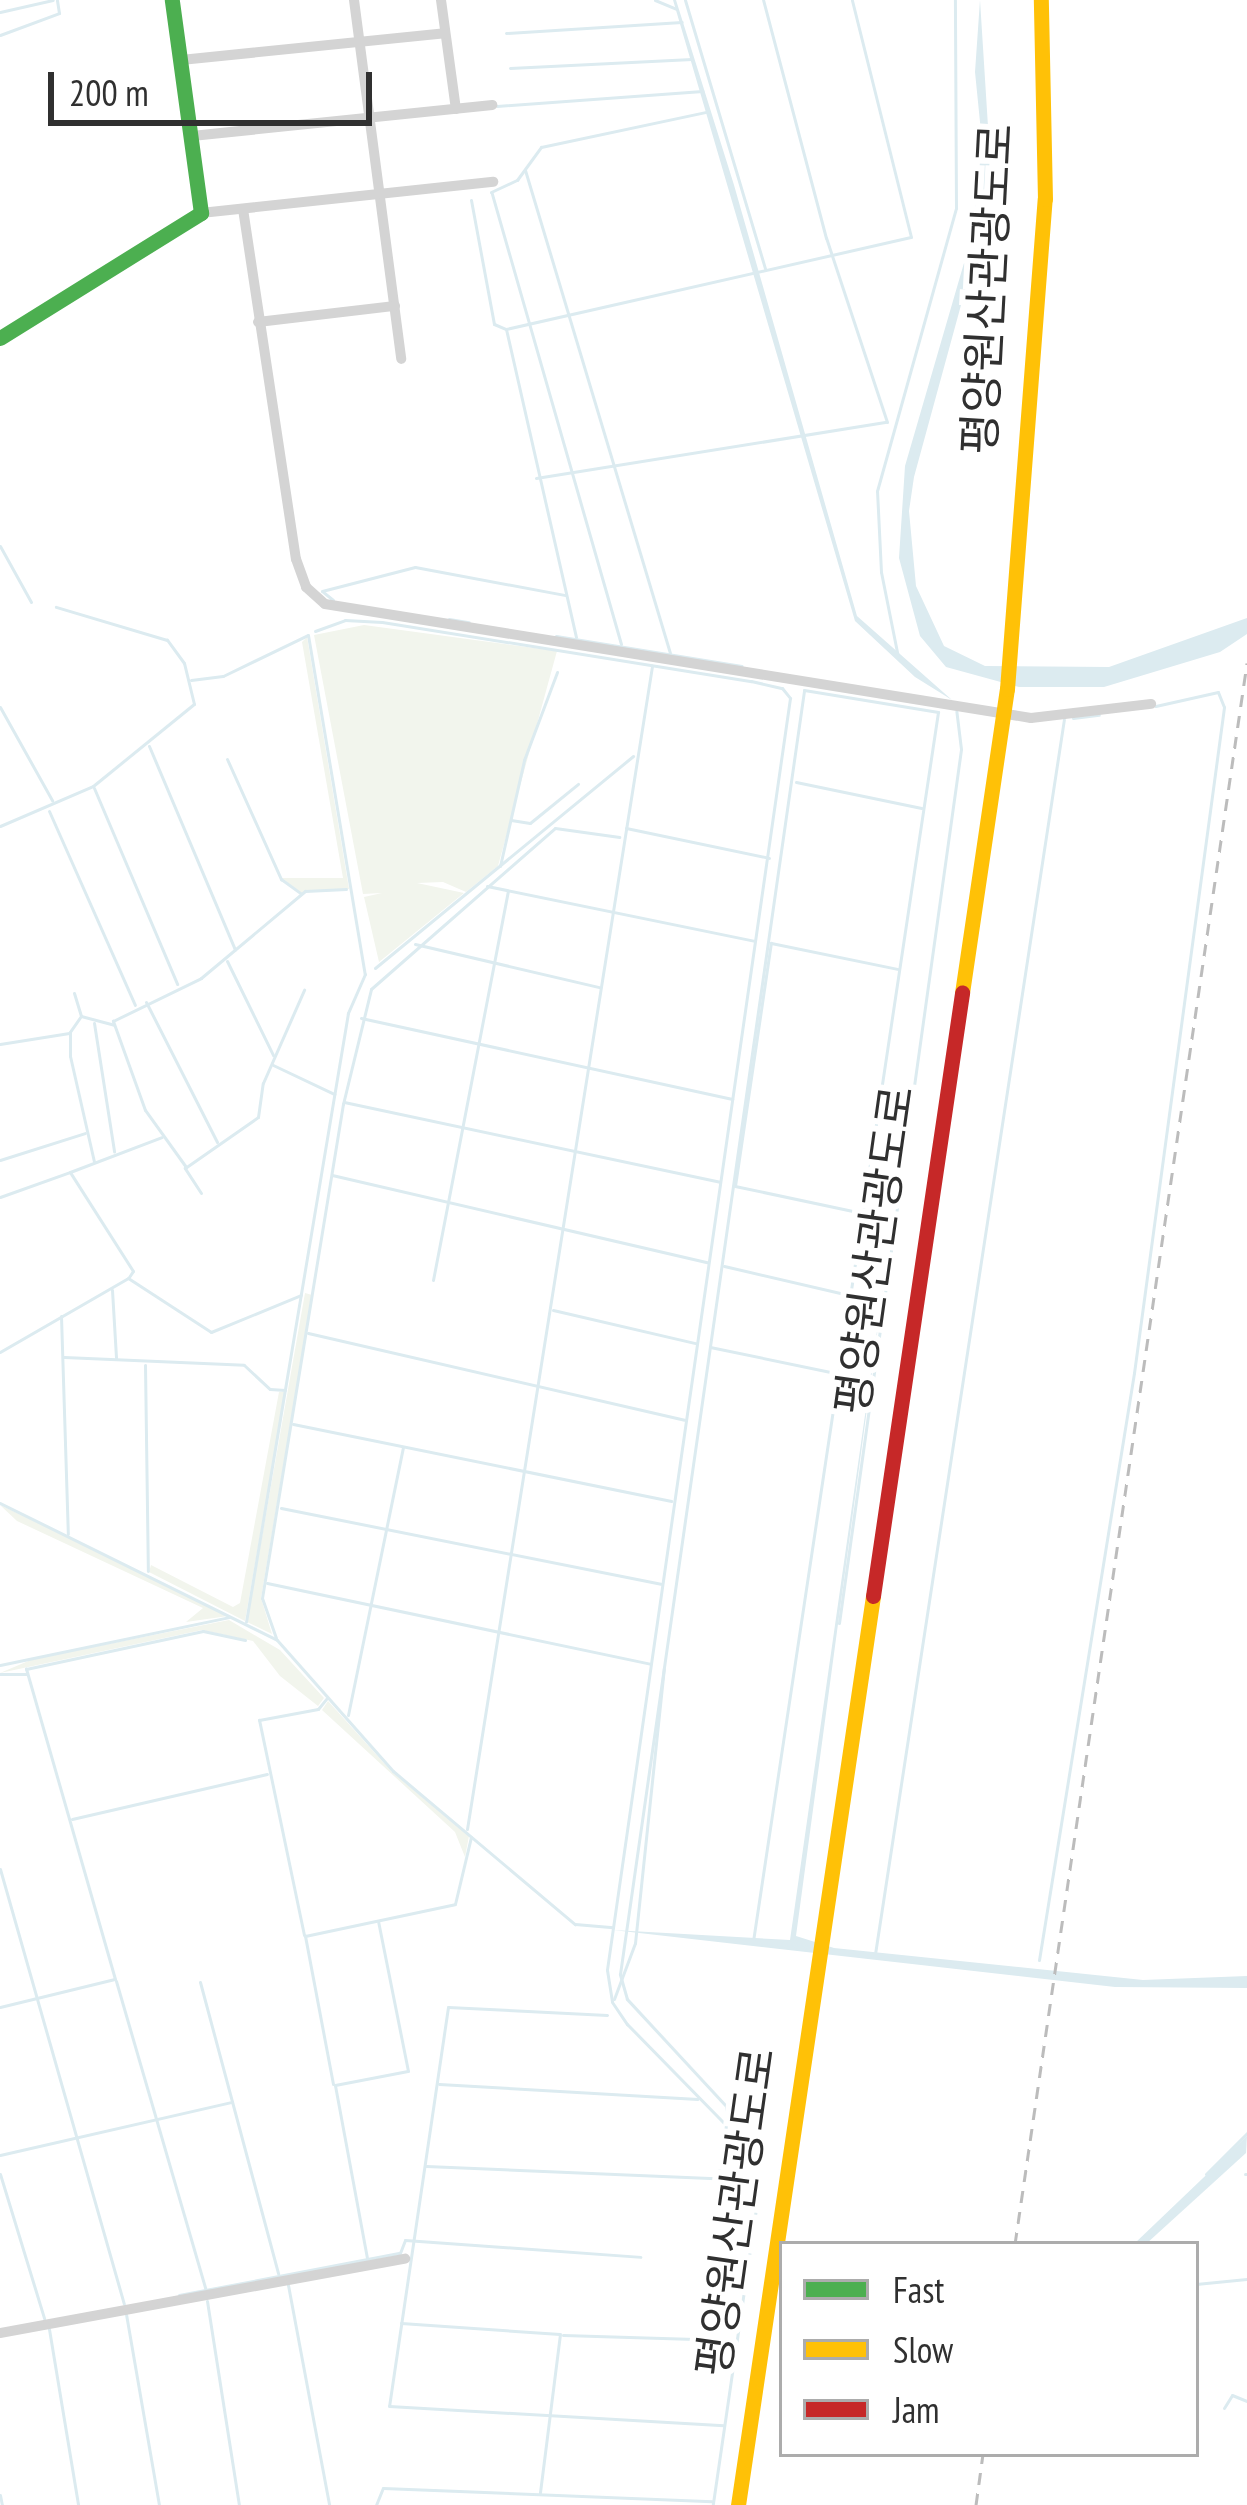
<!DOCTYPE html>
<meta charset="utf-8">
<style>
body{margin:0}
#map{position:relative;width:1247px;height:2505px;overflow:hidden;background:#fff;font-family:"PT Sans Narrow","Noto Sans KR",sans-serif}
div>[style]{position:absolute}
.green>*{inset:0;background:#f2f5ed}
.water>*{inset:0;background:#dcebf0}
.stream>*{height:3px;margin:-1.5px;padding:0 1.5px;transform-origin:1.5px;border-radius:1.5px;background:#dcebf0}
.street>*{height:10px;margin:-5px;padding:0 5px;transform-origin:5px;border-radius:5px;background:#d4d4d4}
.fast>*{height:15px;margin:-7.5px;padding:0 7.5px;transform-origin:7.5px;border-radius:7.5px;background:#4caf50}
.slow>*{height:15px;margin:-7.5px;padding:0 7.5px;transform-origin:7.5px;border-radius:7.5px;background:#ffc107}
.jam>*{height:15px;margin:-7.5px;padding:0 7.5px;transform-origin:7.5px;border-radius:7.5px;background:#c62828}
.rail>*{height:3px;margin-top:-1.5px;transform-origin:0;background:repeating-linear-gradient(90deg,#bcbcbc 0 12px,transparent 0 21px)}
span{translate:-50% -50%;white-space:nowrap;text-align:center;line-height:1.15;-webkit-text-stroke:12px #fff;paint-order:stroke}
.street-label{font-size:45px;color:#303030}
.legend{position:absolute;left:779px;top:2241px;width:420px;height:216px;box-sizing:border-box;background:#fff;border:3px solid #acacac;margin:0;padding:15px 21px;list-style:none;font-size:36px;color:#303030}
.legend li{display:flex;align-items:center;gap:24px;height:60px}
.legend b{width:60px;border:3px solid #acacac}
.scale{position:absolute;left:48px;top:72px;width:324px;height:54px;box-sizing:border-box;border:6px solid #303030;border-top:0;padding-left:15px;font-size:36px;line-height:42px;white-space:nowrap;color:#303030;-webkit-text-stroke:9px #fff;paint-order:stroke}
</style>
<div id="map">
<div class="green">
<div style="clip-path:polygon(364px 625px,557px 651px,498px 866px,466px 892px,443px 882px,417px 883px,464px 893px,379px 962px,364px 897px,382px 893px,363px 894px,314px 635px)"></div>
<div style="clip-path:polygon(307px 637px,349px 889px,301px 893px,282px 878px,343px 878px,302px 642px)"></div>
<div style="clip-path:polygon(305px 1293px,312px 1295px,261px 1598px,272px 1634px,247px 1622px)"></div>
<div style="clip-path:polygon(279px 1392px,285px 1392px,245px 1621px,149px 1572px,151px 1565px,233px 1607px,240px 1603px)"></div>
<div style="clip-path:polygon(0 1505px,115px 1559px,228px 1616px,186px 1622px,203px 1608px,17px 1521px)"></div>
<div style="clip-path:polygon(229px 1620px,280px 1650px,324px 1698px,318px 1706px,280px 1676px,253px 1641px,202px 1630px,0 1673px,33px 1659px)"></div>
<div style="clip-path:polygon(328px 1701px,392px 1772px,469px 1836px,465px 1857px,455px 1832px,322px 1710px)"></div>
</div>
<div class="water">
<div style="clip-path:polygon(673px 0,676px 0,734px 185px,857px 616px,952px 700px,915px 677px,855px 621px)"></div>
<div style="clip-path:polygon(980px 0,990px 158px,984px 221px,914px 477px,909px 511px,916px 586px,944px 646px,985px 666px,1109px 667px,1247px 618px,1247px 634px,1220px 652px,1104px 687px,1019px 687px,946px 667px,920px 636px,899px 558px,905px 466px,973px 232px,982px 142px,975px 72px)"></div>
<div style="clip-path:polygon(885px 1275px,796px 1936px,834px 1948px,1143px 1980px,1247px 1976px,1247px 1988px,1115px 1987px,613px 1930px,790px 1940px)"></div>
<div style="clip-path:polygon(1247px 2136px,1246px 2153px,1146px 2244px,1134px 2244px)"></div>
</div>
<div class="stream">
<div style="left:655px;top:0;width:23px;rotate:23deg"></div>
<div style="left:685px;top:0;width:280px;rotate:73.4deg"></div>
<div style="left:0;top:12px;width:54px;rotate:-12.8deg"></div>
<div style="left:506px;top:33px;width:176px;rotate:-3.6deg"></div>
<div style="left:0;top:35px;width:63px;rotate:-20.4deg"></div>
<div style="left:59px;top:13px;width:13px;rotate:-99deg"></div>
<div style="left:510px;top:68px;width:182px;rotate:-2.8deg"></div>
<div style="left:497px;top:106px;width:206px;rotate:-4.2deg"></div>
<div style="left:525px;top:170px;width:504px;rotate:73.29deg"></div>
<div style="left:471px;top:200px;width:126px;rotate:79.5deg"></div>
<div style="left:494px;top:324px;width:13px;rotate:23deg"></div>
<div style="left:506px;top:329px;width:316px;rotate:77.2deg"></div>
<div style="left:506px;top:329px;width:415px;rotate:-12.8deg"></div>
<div style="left:911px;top:237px;width:244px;rotate:-104deg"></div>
<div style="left:536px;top:478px;width:355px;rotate:-9.1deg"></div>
<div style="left:887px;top:422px;width:194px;rotate:-108.3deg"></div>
<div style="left:826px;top:238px;width:246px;rotate:-104.8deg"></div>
<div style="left:0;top:546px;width:64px;rotate:61deg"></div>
<div style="left:333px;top:600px;width:14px;rotate:-141deg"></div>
<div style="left:322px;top:591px;width:96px;rotate:-14.5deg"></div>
<div style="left:415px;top:567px;width:153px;rotate:10.6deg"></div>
<div style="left:449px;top:619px;width:20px;rotate:9deg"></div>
<div style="left:315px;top:631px;width:32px;rotate:-20deg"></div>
<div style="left:345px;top:620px;width:37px;rotate:3deg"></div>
<div style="left:382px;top:622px;width:374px;rotate:9.1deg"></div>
<div style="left:751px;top:681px;width:32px;rotate:13deg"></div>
<div style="left:782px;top:688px;width:13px;rotate:51deg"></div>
<div style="left:790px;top:698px;width:1285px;rotate:98.19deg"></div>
<div style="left:607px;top:1970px;width:32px;rotate:81deg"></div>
<div style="left:612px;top:2002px;width:27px;rotate:56deg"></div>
<div style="left:627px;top:2024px;width:141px;rotate:45.6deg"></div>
<div style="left:726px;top:2125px;width:54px;rotate:98.6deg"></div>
<div style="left:718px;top:2178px;width:42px;rotate:4.1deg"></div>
<div style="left:760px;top:2181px;width:327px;rotate:98.3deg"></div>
<div style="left:556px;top:636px;width:188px;rotate:9.2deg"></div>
<div style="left:621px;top:644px;width:470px;rotate:-106deg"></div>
<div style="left:491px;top:192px;width:29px;rotate:-25deg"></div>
<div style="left:517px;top:180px;width:41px;rotate:-54deg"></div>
<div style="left:541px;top:147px;width:169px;rotate:-12deg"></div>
<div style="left:898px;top:657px;width:87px;rotate:-101.3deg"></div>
<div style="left:881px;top:572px;width:81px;rotate:-92.8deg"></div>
<div style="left:877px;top:491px;width:294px;rotate:-74.4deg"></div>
<div style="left:956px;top:208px;width:208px;rotate:-90.3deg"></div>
<div style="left:191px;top:680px;width:32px;rotate:-7deg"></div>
<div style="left:223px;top:676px;width:94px;rotate:-25.8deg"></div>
<div style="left:308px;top:635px;width:344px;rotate:80.5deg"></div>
<div style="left:365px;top:974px;width:43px;rotate:113.6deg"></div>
<div style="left:348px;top:1013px;width:617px;rotate:99.51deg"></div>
<div style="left:0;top:707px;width:107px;rotate:60.8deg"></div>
<div style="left:1073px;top:718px;width:26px;rotate:-7deg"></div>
<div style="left:149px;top:746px;width:221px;rotate:67.1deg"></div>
<div style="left:227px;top:759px;width:132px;rotate:65.8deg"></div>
<div style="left:281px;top:879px;width:24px;rotate:36deg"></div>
<div style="left:796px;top:782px;width:128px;rotate:11.7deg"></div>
<div style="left:94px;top:788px;width:213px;rotate:67deg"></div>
<div style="left:49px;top:811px;width:212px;rotate:66.1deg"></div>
<div style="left:511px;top:820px;width:19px;rotate:9deg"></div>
<div style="left:530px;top:823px;width:62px;rotate:-39.1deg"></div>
<div style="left:0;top:826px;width:101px;rotate:-23.3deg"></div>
<div style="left:93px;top:786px;width:130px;rotate:-39.1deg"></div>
<div style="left:194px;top:704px;width:42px;rotate:-103.7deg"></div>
<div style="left:184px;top:663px;width:29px;rotate:-126deg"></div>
<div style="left:167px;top:640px;width:116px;rotate:-163.4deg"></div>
<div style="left:626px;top:828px;width:146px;rotate:11.8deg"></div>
<div style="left:500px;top:866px;width:109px;rotate:-77.2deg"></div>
<div style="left:524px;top:760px;width:94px;rotate:-69.4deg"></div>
<div style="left:487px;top:886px;width:273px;rotate:11.6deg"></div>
<div style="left:415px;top:944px;width:189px;rotate:13.2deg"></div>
<div style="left:227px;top:961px;width:105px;rotate:63.9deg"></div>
<div style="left:375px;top:968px;width:334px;rotate:-39.4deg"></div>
<div style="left:74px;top:993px;width:24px;rotate:73deg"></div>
<div style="left:81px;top:1016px;width:34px;rotate:15deg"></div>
<div style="left:146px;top:1002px;width:157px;rotate:63.1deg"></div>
<div style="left:81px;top:1016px;width:19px;rotate:125deg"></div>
<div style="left:70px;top:1032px;width:24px;rotate:90deg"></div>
<div style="left:70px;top:1056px;width:109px;rotate:77.2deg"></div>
<div style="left:361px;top:1018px;width:380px;rotate:12.3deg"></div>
<div style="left:94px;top:1023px;width:130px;rotate:81.1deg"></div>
<div style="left:0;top:1044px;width:70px;rotate:-9.1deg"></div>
<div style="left:273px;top:1065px;width:68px;rotate:25.4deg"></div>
<div style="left:344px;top:1102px;width:384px;rotate:12deg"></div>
<div style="left:0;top:1160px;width:89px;rotate:-17.6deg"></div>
<div style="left:186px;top:1167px;width:70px;rotate:-125.7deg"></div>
<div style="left:145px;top:1110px;width:95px;rotate:-109.8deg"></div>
<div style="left:113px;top:1021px;width:98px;rotate:-26deg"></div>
<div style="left:201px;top:978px;width:136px;rotate:-39.9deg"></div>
<div style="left:305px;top:891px;width:41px;rotate:-2.8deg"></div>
<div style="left:332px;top:1175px;width:385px;rotate:13.1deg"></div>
<div style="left:201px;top:1193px;width:30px;rotate:-123deg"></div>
<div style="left:185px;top:1168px;width:89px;rotate:-34.9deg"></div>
<div style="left:258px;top:1117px;width:34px;rotate:-82deg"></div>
<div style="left:263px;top:1083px;width:102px;rotate:-66.2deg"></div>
<div style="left:0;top:1197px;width:74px;rotate:-19.7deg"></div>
<div style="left:862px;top:1213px;width:130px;rotate:-168deg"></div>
<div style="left:735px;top:1186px;width:246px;rotate:-81.6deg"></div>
<div style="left:771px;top:943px;width:130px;rotate:11.6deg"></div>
<div style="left:724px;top:1266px;width:128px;rotate:13.1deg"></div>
<div style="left:129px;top:1277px;width:7px;rotate:-56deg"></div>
<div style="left:133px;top:1271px;width:117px;rotate:-122.5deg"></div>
<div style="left:70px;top:1172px;width:98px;rotate:-20.8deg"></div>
<div style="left:433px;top:1280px;width:396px;rotate:-79.1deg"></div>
<div style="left:112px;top:1290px;width:68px;rotate:86.6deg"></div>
<div style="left:553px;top:1310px;width:146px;rotate:13.1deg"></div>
<div style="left:61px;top:1316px;width:218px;rotate:88.2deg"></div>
<div style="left:308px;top:1333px;width:386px;rotate:13deg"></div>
<div style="left:710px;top:1347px;width:129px;rotate:11.7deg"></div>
<div style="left:0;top:1352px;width:148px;rotate:-30deg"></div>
<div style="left:128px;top:1278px;width:99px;rotate:33deg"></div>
<div style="left:211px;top:1332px;width:97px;rotate:-22.3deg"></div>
<div style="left:64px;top:1357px;width:180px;rotate:2.5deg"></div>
<div style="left:244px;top:1365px;width:35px;rotate:43deg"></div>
<div style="left:270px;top:1389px;width:15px;rotate:4deg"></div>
<div style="left:145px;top:1365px;width:206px;rotate:89.2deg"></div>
<div style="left:293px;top:1424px;width:386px;rotate:11.5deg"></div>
<div style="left:0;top:1503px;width:309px;rotate:26.3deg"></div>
<div style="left:277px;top:1640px;width:175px;rotate:48.5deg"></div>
<div style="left:393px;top:1771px;width:238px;rotate:40.1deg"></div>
<div style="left:575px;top:1924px;width:38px;rotate:5deg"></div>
<div style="left:281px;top:1508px;width:387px;rotate:11.3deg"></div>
<div style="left:267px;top:1583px;width:391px;rotate:11.9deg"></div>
<div style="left:839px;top:1623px;width:882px;rotate:-82.05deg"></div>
<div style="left:961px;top:749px;width:38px;rotate:-97deg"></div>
<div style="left:276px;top:1638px;width:42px;rotate:-109.3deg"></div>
<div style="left:262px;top:1598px;width:501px;rotate:-80.69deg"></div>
<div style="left:343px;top:1104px;width:118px;rotate:-76.3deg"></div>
<div style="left:371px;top:989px;width:244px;rotate:-41.2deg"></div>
<div style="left:555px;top:828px;width:65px;rotate:8deg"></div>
<div style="left:0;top:1665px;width:234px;rotate:-11.8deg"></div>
<div style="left:0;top:1674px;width:26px"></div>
<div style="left:348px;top:1715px;width:273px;rotate:-78.4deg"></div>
<div style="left:72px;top:1819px;width:200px;rotate:-13deg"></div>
<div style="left:467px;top:1829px;width:1178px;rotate:-80.96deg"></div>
<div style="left:0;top:1869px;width:452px;rotate:74.1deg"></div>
<div style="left:304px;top:1935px;width:220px;rotate:-101.8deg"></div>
<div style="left:259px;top:1720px;width:60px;rotate:-10.6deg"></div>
<div style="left:318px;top:1709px;width:14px;rotate:-51deg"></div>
<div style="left:875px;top:1954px;width:1249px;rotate:-81.3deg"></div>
<div style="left:1039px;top:1960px;width:595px;rotate:-80.81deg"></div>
<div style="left:1134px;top:1373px;width:672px;rotate:-82.3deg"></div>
<div style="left:1224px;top:707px;width:16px;rotate:-112deg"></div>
<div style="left:1218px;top:692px;width:64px;rotate:167.3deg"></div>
<div style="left:116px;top:1981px;width:320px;rotate:73.8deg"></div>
<div style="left:200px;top:1982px;width:302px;rotate:75deg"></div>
<div style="left:614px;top:1999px;width:60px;rotate:-69.4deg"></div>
<div style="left:635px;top:1943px;width:276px;rotate:-84deg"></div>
<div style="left:0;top:2007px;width:118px;rotate:-13.7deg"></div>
<div style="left:115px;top:1979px;width:323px;rotate:-106deg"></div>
<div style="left:26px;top:1669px;width:181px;rotate:-12.1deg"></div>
<div style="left:203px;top:1631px;width:43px;rotate:12.1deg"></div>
<div style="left:607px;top:2015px;width:159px;rotate:-177.1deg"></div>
<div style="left:448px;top:2007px;width:403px;rotate:98.4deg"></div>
<div style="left:389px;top:2406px;width:335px;rotate:3.3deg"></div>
<div style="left:333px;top:2084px;width:151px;rotate:-100.7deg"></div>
<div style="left:305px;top:1936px;width:153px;rotate:-12deg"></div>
<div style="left:455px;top:1904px;width:69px;rotate:-76.6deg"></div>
<div style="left:439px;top:2084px;width:259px;rotate:3.3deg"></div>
<div style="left:726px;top:2125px;width:19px;rotate:-90deg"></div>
<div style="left:726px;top:2106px;width:146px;rotate:-132.8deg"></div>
<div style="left:627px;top:1999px;width:26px;rotate:-106deg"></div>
<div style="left:620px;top:1974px;width:1297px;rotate:-81.84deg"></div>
<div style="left:804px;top:690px;width:136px;rotate:9.3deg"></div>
<div style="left:938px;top:712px;width:1243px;rotate:98.56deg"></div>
<div style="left:0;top:2155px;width:238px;rotate:-12.9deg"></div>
<div style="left:426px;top:2166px;width:290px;rotate:2.4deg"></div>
<div style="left:0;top:2174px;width:151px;rotate:73deg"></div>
<div style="left:1206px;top:2174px;width:58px;rotate:-45deg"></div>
<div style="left:1245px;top:2174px;width:2px"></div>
<div style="left:367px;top:2258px;width:176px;rotate:-100.5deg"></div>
<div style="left:335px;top:2085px;width:74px;rotate:-10.9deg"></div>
<div style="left:408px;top:2071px;width:153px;rotate:-101.3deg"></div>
<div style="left:706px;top:2259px;width:40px;rotate:4.3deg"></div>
<div style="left:1196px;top:2284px;width:51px;rotate:-5.6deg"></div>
<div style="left:288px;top:2285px;width:224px;rotate:79.4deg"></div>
<div style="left:179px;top:2295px;width:225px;rotate:-10.8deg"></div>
<div style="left:400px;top:2253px;width:14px;rotate:-69deg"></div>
<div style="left:405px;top:2240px;width:236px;rotate:4.1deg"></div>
<div style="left:207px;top:2301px;width:206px;rotate:81.1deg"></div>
<div style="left:126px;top:2314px;width:194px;rotate:80.2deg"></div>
<div style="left:401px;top:2323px;width:159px;rotate:4deg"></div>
<div style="left:560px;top:2334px;width:160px;rotate:97.2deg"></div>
<div style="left:49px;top:2329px;width:178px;rotate:80.6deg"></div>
<div style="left:563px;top:2335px;width:132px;rotate:1.7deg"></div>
<div style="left:1224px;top:2408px;width:15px;rotate:-58deg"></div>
<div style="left:1232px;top:2395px;width:16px;rotate:22deg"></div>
<div style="left:0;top:2495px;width:10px;rotate:79deg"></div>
<div style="left:376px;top:2505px;width:18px;rotate:-68deg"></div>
<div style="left:383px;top:2488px;width:329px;rotate:2.3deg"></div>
</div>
<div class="street">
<div style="left:354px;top:0;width:362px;rotate:82.5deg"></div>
<div style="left:441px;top:0;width:110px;rotate:82.2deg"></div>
<div style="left:181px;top:60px;width:265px;rotate:-5.8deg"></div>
<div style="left:192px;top:136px;width:302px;rotate:-5.9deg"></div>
<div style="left:243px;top:209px;width:354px;rotate:81.4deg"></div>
<div style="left:296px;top:559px;width:30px;rotate:70deg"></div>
<div style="left:306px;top:587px;width:25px;rotate:42deg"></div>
<div style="left:325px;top:604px;width:715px;rotate:9.17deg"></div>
<div style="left:1031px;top:718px;width:121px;rotate:-6.7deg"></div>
<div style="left:201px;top:213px;width:294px;rotate:-6.1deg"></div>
<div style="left:258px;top:322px;width:138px;rotate:-6.7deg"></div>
<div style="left:0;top:2333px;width:412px;rotate:-10.4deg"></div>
</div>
<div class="fast">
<div style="left:0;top:338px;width:237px;rotate:-31.9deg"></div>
<div style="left:201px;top:213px;width:215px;rotate:-97.8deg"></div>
</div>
<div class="slow">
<div style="left:962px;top:993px;width:307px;rotate:-81.6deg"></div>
<div style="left:1007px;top:689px;width:491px;rotate:-85.6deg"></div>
<div style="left:1045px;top:199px;width:199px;rotate:-91.2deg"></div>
<div style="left:738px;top:2505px;width:919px;rotate:-81.55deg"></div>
</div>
<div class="jam">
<div style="left:873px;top:1596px;width:610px;rotate:-81.6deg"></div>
</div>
<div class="rail">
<div style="left:1015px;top:2244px;width:1598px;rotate:-81.65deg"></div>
<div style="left:976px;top:2505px;width:51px;rotate:-82.2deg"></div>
</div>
<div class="street-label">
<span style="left:987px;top:289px;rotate:-87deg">평양원산관광도로</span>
<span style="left:874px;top:1250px;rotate:-82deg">평양원산관광도로</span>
<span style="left:735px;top:2212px;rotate:-82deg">평양원산관광도로</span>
</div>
<ul class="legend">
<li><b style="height:15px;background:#4caf50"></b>Fast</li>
<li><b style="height:15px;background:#ffc107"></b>Slow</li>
<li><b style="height:15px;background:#c62828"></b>Jam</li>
</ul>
<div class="scale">200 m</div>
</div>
